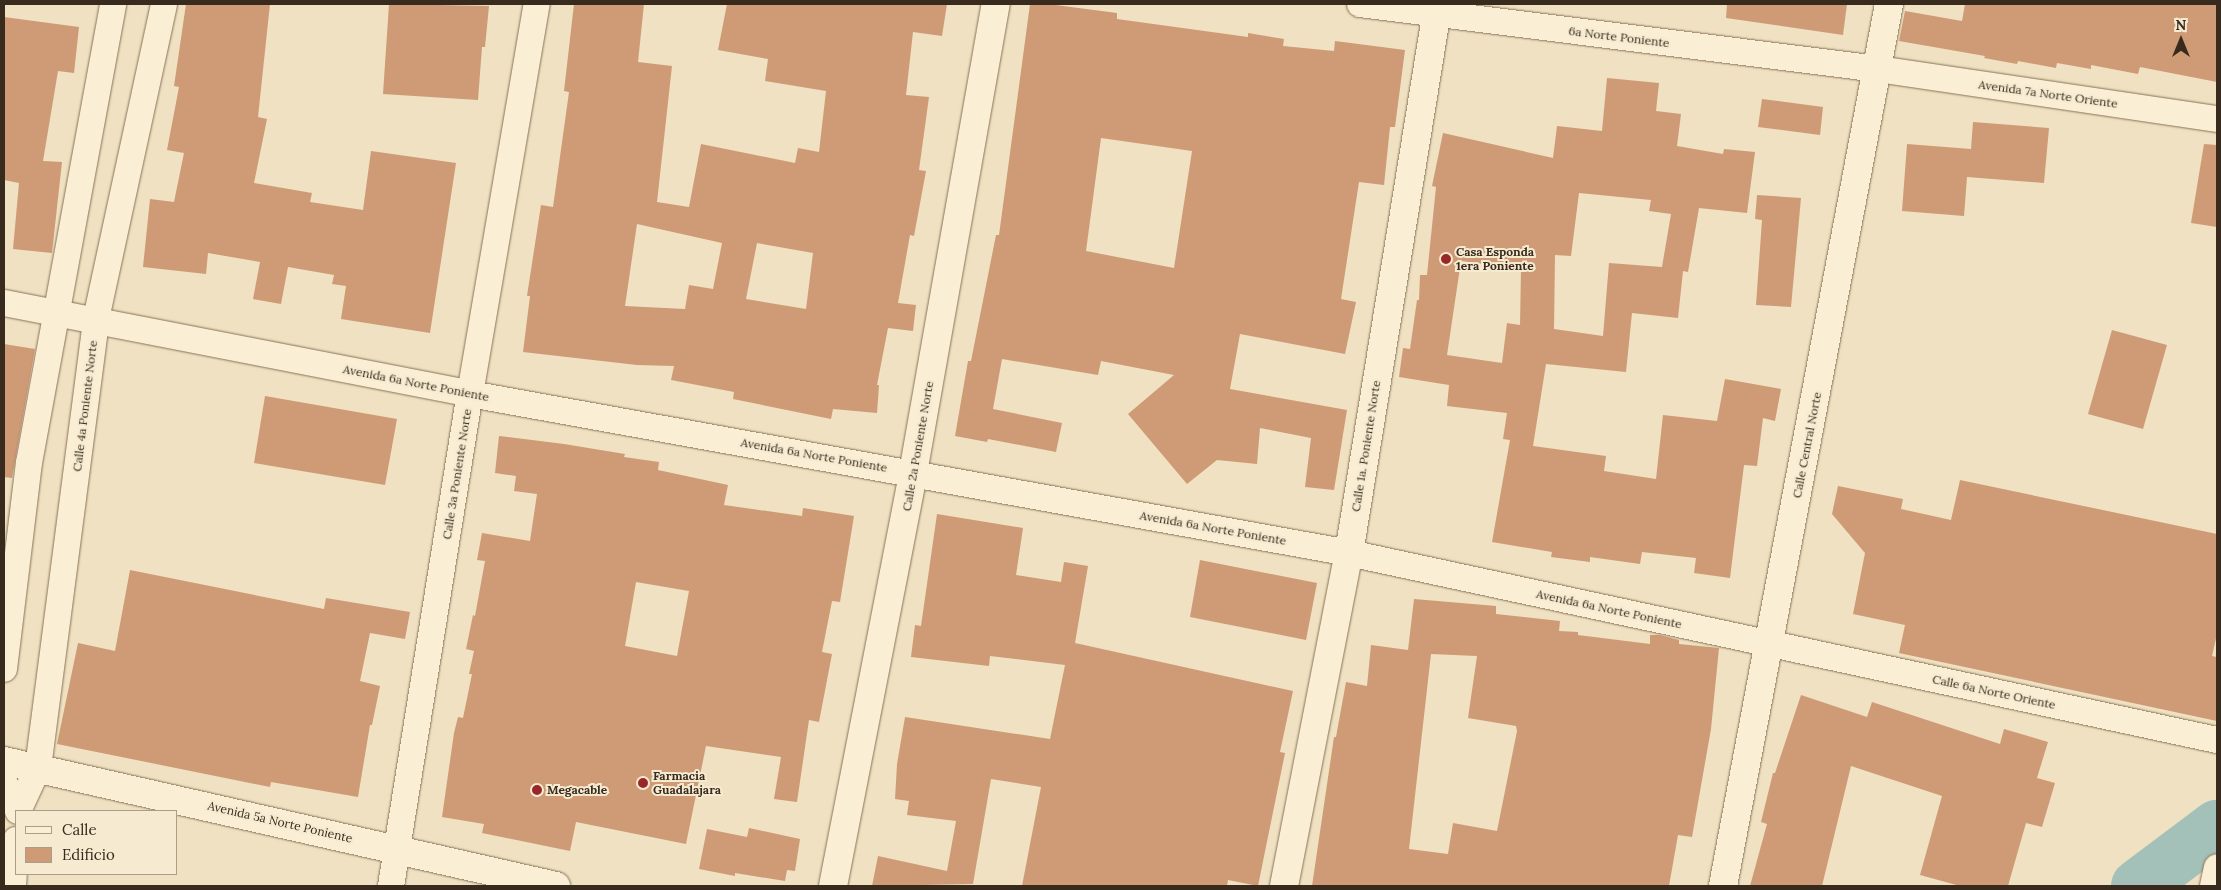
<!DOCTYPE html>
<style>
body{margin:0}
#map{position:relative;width:2221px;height:890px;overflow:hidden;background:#efe1c1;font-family:Lora,serif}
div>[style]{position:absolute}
.river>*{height:54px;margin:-27px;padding:0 27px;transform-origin:27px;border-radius:27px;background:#a4c1b9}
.building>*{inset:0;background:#ce9b76}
.roads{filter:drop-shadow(0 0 1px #897258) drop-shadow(0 0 1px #897258)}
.street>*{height:26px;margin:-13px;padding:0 13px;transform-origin:13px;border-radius:13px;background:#faeed5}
.secondary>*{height:28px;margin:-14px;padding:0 14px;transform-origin:14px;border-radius:14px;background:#faeed5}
.dots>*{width:14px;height:14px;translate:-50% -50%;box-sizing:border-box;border:2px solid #f6ebd1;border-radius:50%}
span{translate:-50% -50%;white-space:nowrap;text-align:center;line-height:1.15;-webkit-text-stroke:4px #f6ebd1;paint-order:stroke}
.street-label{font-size:12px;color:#382a1d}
.poi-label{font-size:12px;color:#382a1d;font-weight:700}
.left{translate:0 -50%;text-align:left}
.frame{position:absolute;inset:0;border:5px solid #382a1d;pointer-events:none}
.legend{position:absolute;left:15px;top:810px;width:162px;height:65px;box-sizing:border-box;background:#f6ebd1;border:1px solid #aa9e89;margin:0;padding:6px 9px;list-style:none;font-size:15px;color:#382a1d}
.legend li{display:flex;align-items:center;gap:10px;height:25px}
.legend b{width:25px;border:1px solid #aa9e89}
.north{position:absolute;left:2156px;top:15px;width:50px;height:50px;-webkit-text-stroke:4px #f6ebd1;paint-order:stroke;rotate:0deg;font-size:14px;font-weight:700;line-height:20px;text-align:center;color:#382a1d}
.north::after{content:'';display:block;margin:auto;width:18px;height:22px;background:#382a1d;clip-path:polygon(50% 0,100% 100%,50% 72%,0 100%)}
</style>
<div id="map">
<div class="river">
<div style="left:2138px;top:886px;width:99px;rotate:-36.8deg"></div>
</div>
<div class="building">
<div style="clip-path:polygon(186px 4px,270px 4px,258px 117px,267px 119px,254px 183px,312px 193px,310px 202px,363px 210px,371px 151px,456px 163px,430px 333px,341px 319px,346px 286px,332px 284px,334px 275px,288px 267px,281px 304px,253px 299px,260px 262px,208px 253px,206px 274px,143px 267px,150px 199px,174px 202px,184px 153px,167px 150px,179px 87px,174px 86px)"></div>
<div style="clip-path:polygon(389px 4px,489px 6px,485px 47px,482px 47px,478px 100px,383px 94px)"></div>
<div style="clip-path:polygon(evenodd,574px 4px,644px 4px,638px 62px,672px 66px,657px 202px,689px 207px,701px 144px,795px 163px,798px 148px,819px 152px,826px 91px,765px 81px,768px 59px,718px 50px,727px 4px,947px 4px,942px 36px,913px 32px,906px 95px,929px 97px,919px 170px,926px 171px,914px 236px,910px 235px,898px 303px,916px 305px,913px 331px,888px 328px,877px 385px,879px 385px,877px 413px,833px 409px,831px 419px,733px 399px,734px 392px,671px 380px,674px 366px,637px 365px,523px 352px,530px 296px,527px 296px,541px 205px,553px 207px,569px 92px,564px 91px,574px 4px,637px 224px,722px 243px,713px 289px,689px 285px,685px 309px,625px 306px,637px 224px,574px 4px,757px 243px,813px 253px,806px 309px,746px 299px,757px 243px)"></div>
<div style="clip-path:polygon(evenodd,1030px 4px,1048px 4px,1117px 13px,1117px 19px,1248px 37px,1248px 33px,1284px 39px,1283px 46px,1334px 51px,1335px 41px,1405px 50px,1395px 127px,1390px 127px,1384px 185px,1359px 182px,1341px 299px,1356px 302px,1345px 354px,1240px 334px,1230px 389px,1347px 410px,1334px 490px,1305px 487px,1311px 438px,1260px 428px,1257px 464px,1217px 460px,1187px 484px,1128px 414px,1174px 375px,1101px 361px,1098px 375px,1002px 359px,993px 409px,1062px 423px,1056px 452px,988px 439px,987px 442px,955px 436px,968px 361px,971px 361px,996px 235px,999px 235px,1030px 4px,1101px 138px,1192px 151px,1174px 268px,1086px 251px,1101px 138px)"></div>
<div style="clip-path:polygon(1727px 4px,1847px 4px,1843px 35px,1726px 18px)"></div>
<div style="clip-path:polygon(1965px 4px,2217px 4px,2217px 82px,2140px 67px,2138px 74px,2091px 65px,2091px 69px,2057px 63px,2056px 68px,2018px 61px,2017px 64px,1984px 58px,1985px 56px,1899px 41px,1905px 11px,1962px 21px)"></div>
<div style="clip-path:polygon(4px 17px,79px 27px,74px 73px,58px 71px,43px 161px,62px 162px,52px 253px,13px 249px,19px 183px,4px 180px)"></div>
<div style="clip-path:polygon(evenodd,1607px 78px,1659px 83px,1656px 111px,1681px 114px,1677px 146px,1723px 154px,1724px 149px,1755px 152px,1747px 213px,1699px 208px,1688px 272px,1683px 271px,1678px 318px,1632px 313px,1626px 372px,1546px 364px,1533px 446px,1606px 456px,1604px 471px,1656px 479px,1663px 415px,1717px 421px,1725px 379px,1781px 389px,1775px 421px,1763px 418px,1757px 466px,1744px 465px,1730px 578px,1694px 573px,1696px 558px,1642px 552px,1640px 564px,1590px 557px,1590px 562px,1551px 557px,1552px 552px,1492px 542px,1510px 440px,1503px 439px,1507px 413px,1447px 406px,1449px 385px,1399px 377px,1403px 348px,1410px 349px,1417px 300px,1419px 300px,1420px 275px,1427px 275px,1436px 187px,1432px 186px,1443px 133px,1553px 158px,1557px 126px,1602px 131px,1607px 78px,1579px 193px,1651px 200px,1649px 211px,1671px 214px,1662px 267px,1609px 263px,1603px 336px,1554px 329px,1555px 255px,1571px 256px,1579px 193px,1607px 78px,1461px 261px,1521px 269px,1520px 325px,1507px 323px,1502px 363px,1447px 355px,1461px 261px)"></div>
<div style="clip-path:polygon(1762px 99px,1823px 107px,1820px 135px,1758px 127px)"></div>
<div style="clip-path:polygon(1973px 122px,2049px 128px,2044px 183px,1967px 177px,1964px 216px,1902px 211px,1907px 144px,1971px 149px)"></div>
<div style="clip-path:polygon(2204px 144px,2217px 145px,2217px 227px,2191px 223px)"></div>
<div style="clip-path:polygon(1757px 195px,1801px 198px,1791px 307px,1756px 305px,1762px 220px,1755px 219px)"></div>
<div style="clip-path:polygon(2112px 330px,2167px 345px,2143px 429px,2088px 414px)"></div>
<div style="clip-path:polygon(4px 344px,35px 349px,12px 478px,4px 477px)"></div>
<div style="clip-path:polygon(265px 396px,397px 419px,385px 485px,254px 463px)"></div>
<div style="clip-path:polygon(evenodd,499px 436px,564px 444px,625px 454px,624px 457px,659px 462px,658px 470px,728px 485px,724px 505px,802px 516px,803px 508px,854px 516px,840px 602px,832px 601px,822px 652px,832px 654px,819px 722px,809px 720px,797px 802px,774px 799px,781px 757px,706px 746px,686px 844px,576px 822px,570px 851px,482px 833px,484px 824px,442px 817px,454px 733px,458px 717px,463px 718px,472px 674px,469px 674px,474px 651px,466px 649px,473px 615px,475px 616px,485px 561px,477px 560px,482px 533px,530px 541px,537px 494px,514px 491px,516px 476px,495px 473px,499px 436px,636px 582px,689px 591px,677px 656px,625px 646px,636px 582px)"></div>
<div style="clip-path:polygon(1960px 480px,2217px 534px,2217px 634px,2212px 656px,2217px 657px,2217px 721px,1899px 653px,1905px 625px,1853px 614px,1865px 553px,1832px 514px,1838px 486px,1903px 499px,1901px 509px,1951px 520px)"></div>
<div style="clip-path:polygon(937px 514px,1023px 528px,1016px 575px,1061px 582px,1064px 562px,1088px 566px,1075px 643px,1293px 691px,1280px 752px,1285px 753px,1258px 886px,1228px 880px,1227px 886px,1022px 886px,1041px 787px,991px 779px,973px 884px,872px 886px,878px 856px,947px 871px,956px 821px,907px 815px,909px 801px,895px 799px,897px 764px,905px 717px,1050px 739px,1065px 665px,990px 656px,989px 666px,911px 657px,915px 625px,921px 626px)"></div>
<div style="clip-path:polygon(1200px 560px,1317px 583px,1306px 640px,1190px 617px)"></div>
<div style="clip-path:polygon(130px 570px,324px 609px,326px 598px,410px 612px,405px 639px,370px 633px,360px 681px,380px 686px,372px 725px,370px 725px,358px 797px,271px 782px,270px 787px,57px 744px,78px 643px,115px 651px)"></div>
<div style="clip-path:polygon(evenodd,1414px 599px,1496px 606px,1496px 614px,1560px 621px,1559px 631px,1578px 632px,1578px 635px,1650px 644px,1650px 635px,1660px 635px,1679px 640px,1679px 644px,1719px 648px,1711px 729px,1692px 837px,1678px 835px,1669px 886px,1312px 886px,1334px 737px,1336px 737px,1346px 682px,1367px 686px,1371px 645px,1408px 650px,1414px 599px,1431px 654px,1477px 656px,1468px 718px,1516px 726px,1517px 731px,1497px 831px,1453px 823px,1448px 854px,1409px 849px,1431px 654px)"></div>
<div style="clip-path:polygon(1801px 695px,1867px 717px,1872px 702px,2000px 744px,2004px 729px,2048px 742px,2037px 778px,2055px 783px,2042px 827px,2026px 823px,2008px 886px,1960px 886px,1920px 875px,1942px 796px,1851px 766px,1822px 886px,1750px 886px,1767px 824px,1761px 822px,1773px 773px,1775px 773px)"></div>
<div style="clip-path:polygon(749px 828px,800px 839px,795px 871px,787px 870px,785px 881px,735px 873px,735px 876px,699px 869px,707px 829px,747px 837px)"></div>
</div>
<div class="roads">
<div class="street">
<div style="left:1360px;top:4px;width:522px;rotate:7.15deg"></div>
<div style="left:1878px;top:69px;width:343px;rotate:8.4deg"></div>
<div style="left:4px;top:303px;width:475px;rotate:11deg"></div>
<div style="left:470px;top:394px;width:893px;rotate:10.25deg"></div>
<div style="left:1349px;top:553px;width:888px;rotate:12.16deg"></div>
<div style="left:4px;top:669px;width:208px;rotate:-83.1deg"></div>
<div style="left:29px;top:463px;width:467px;rotate:-79.6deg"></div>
<div style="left:4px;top:782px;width:30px;rotate:63deg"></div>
<div style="left:18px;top:811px;width:47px;rotate:-65.1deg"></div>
<div style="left:38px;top:768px;width:453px;rotate:-82.6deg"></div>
<div style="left:96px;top:319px;width:322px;rotate:-77.8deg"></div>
<div style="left:13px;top:886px;width:46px;rotate:-86.3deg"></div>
<div style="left:391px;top:886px;width:498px;rotate:-80.9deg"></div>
<div style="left:470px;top:394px;width:396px;rotate:-80.3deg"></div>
<div style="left:2213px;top:886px;width:19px;rotate:-78deg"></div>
</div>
<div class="secondary">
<div style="left:4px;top:761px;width:566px;rotate:12.76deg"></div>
<div style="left:833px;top:886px;width:421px;rotate:-79deg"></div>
<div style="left:913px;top:473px;width:476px;rotate:-80deg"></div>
<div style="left:1284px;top:886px;width:339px;rotate:-79deg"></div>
<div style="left:1349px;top:553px;width:556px;rotate:-80.79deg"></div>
<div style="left:1723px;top:886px;width:897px;rotate:-79.34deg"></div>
</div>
</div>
<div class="dots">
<div style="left:1446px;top:259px;background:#992728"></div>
<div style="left:643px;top:783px;background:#992728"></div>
<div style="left:537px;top:790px;background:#992728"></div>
</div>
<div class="street-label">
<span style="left:1619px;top:37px;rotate:7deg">6a Norte Poniente</span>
<span style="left:2048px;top:94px;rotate:8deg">Avenida 7a Norte Oriente</span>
<span style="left:416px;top:383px;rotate:11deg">Avenida 6a Norte Poniente</span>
<span style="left:85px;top:406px;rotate:-83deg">Calle 4a Poniente Norte</span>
<span style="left:1807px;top:445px;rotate:-79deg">Calle Central Norte</span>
<span style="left:918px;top:446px;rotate:-80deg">Calle 2a Poniente Norte</span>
<span style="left:1366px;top:446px;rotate:-81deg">Calle 1a. Poniente Norte</span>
<span style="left:814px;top:455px;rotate:10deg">Avenida 6a Norte Poniente</span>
<span style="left:457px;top:474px;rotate:-81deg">Calle 3a Poniente Norte</span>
<span style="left:1213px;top:528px;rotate:10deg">Avenida 6a Norte Poniente</span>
<span style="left:1609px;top:609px;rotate:12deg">Avenida 6a Norte Poniente</span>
<span style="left:1994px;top:692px;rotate:12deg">Calle 6a Norte Oriente</span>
<span style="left:280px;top:822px;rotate:13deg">Avenida 5a Norte Poniente</span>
</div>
<div class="poi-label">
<span class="left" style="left:1456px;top:259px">Casa Esponda<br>1era Poniente</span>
<span class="left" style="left:653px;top:783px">Farmacia<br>Guadalajara</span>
<span class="left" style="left:547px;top:790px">Megacable</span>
</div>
<div class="frame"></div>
<ul class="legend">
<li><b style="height:6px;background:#faeed5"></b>Calle</li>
<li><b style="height:14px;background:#ce9b76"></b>Edificio</li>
</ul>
<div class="north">N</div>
</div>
